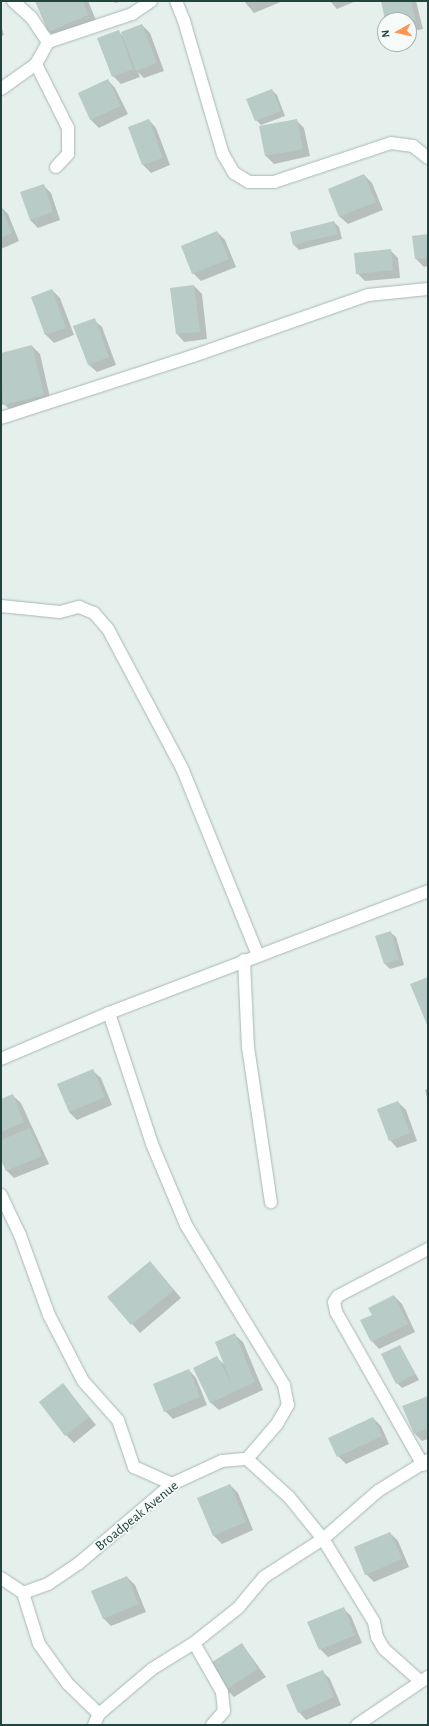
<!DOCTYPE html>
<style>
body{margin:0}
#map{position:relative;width:429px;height:1726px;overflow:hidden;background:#e5efec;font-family:"Alegreya Sans",sans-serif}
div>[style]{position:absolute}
.shadow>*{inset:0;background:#0003}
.building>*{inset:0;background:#b9cbc6}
.roads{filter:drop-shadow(0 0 1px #a6b8b5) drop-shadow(0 0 1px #a6b8b5)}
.minor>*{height:12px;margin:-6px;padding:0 6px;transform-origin:6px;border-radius:6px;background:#fff}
span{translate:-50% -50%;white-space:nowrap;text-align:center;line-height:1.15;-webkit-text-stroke:3.5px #f6fbf9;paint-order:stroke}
.street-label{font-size:14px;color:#21443f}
.frame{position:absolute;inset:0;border:2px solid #21443f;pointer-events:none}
.north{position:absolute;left:377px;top:12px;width:40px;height:40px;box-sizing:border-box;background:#f6fbf9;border:1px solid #a1b2af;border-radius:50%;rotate:262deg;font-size:11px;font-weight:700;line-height:16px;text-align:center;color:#21443f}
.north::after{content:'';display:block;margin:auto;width:14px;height:18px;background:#ff9453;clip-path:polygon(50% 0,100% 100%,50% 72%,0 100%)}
</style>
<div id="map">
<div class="shadow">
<div style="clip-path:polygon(36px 1px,88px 1px,98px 25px,59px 42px,49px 31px)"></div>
<div style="clip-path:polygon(113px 1px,123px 1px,115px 3px)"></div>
<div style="clip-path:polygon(244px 1px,283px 1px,254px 13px)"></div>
<div style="clip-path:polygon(330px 1px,356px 1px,337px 9px)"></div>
<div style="clip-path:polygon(382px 1px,416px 1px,423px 29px,409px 32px,409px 20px)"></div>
<div style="clip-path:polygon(142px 25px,150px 33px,164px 71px,144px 78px,138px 72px,140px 77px,121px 84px,113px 76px,118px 31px,124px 37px)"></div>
<div style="clip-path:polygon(1px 26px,4px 35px,1px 36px)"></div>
<div style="clip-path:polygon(108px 80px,115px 88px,128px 114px,99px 128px,91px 120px,79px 93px)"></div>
<div style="clip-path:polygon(272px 90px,277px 95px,285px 116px,261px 125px,256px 120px)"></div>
<div style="clip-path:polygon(149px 120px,156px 128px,170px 165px,151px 173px,143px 165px,129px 127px)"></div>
<div style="clip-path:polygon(296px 120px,304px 128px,310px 156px,274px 164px,266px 156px,260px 127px)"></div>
<div style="clip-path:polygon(364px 175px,372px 183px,383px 210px,348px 224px,340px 217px,329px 190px)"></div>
<div style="clip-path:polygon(43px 185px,51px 193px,60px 220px,38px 228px,30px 220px)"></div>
<div style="clip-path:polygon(1px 207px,8px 214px,19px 241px,1px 249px)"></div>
<div style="clip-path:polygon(334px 222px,339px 227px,342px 239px,299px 250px,294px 245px,291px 233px)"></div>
<div style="clip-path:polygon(217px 232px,225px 240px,236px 267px,201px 281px,193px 273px,182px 247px)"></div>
<div style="clip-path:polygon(428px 235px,428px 266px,424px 267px,416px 259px,413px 237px)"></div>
<div style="clip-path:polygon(390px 250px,398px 258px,400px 278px,365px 281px,357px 273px)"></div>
<div style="clip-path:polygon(194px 286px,202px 294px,207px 339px,184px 342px,177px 334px)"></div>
<div style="clip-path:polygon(52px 290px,60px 298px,74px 335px,54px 343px,46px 335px,32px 297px)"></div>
<div style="clip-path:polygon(94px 320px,102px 327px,116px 365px,97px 372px,89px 365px)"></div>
<div style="clip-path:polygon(32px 346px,40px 354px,51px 402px,12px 412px,4px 404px,1px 405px,1px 354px)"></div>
<div style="clip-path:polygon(390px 932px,396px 937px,404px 965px,390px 969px,385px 964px)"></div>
<div style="clip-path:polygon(93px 1071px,101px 1078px,112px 1105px,77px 1120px,69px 1112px)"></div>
<div style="clip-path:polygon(428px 1089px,428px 1101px,425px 1090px)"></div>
<div style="clip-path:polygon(13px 1096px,21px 1103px,49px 1164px,14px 1178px,6px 1170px,1px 1157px,1px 1100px)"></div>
<div style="clip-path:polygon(398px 1102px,406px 1110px,417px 1141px,397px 1148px,390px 1140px)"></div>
<div style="clip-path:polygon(150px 1262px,181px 1298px,140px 1333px,109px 1297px)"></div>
<div style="clip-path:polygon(394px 1296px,402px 1304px,415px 1332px,379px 1349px,372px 1341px,373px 1315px)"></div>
<div style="clip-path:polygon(235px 1335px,243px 1342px,263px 1390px,219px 1410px,211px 1403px,195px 1369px,217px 1358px,225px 1365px)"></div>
<div style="clip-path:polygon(400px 1346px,419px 1380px,402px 1388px,397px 1383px)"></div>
<div style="clip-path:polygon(189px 1370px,196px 1378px,207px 1405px,173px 1419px,165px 1411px)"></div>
<div style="clip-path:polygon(63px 1384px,96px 1425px,74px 1443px,66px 1435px)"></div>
<div style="clip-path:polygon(428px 1397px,428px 1439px,422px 1441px,415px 1434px)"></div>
<div style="clip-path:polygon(373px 1418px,381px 1426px,389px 1444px,346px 1464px,338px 1456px)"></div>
<div style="clip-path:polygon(230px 1485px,238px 1493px,253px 1530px,222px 1544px,214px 1536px,198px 1498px)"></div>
<div style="clip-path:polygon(390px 1533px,398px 1541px,409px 1567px,374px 1582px,366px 1574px)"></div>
<div style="clip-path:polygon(127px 1577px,135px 1585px,146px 1612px,111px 1626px,103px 1618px)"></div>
<div style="clip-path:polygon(343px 1608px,351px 1616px,362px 1643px,328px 1657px,320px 1649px)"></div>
<div style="clip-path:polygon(242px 1644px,266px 1677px,234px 1697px,226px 1689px)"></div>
<div style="clip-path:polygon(322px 1671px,330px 1679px,341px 1705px,306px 1720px,299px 1712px)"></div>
</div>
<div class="building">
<div style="clip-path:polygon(35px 1px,83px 1px,88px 15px,48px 32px)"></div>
<div style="clip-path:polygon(381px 1px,411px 1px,416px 21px,385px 20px)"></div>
<div style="clip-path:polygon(142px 24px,157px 63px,136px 71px,121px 32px)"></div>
<div style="clip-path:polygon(119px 30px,133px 69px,112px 77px,97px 38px)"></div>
<div style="clip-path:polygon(108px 79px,121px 106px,90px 120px,78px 93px)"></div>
<div style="clip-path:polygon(272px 89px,281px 111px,255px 121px,246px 99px)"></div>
<div style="clip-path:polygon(149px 119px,163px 158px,142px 165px,128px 127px)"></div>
<div style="clip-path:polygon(297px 119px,303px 149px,265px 156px,259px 126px)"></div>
<div style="clip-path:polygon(364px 174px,376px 202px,339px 217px,328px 189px)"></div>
<div style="clip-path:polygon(44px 184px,53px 212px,30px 220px,20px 192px)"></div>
<div style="clip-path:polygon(1px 207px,12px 233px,1px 238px)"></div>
<div style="clip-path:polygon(334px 221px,338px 234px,293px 245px,290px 232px)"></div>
<div style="clip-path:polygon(217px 231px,229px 259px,192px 274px,181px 246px)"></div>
<div style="clip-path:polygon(428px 234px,428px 258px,415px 259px,412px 236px)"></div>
<div style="clip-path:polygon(391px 249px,393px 270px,356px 274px,354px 253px)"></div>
<div style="clip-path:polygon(194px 285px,200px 332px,176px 334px,170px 288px)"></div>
<div style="clip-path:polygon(52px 289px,66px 328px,45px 335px,31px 297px)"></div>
<div style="clip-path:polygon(95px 318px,109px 357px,88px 365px,73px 326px)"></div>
<div style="clip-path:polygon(32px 345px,44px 395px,3px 405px,1px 353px)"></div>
<div style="clip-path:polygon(391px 931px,399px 960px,384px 964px,375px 936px)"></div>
<div style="clip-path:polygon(428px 977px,428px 1027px,410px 984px)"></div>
<div style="clip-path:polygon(93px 1069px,105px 1097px,69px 1112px,57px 1084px)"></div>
<div style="clip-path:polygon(13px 1094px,24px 1122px,1px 1132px,1px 1099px)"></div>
<div style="clip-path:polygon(398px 1101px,410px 1133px,389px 1141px,377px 1109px)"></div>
<div style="clip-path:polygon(30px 1128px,42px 1156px,6px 1171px,1px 1160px,1px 1140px)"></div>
<div style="clip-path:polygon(150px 1261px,174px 1290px,131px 1325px,107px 1297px)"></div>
<div style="clip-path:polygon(394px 1295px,408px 1324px,371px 1342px,360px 1320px,372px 1315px,368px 1308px)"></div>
<div style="clip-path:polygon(235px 1333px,255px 1382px,210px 1403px,193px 1368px,217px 1356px,233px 1387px,215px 1342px)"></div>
<div style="clip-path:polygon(400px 1345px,415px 1374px,396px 1384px,381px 1354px)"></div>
<div style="clip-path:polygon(189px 1369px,200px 1397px,164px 1412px,153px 1384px)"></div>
<div style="clip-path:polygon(63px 1383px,89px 1417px,65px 1436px,39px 1402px)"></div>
<div style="clip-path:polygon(428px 1396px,428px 1428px,414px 1434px,402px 1406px)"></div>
<div style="clip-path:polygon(373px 1417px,382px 1436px,337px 1457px,328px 1438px)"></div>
<div style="clip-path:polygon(230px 1484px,246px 1522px,213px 1536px,197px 1498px)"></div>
<div style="clip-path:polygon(390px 1532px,402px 1559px,365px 1575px,354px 1547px)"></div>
<div style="clip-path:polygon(127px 1576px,139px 1604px,103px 1619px,91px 1591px)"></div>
<div style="clip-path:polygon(344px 1607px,355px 1635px,319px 1650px,307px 1622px)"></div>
<div style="clip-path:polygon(242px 1643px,258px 1669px,225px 1690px,209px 1664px)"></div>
<div style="clip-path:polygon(323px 1670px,334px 1697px,298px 1713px,286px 1685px)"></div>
</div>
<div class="roads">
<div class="minor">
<div style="left:13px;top:1px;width:24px;rotate:42deg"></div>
<div style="left:31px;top:17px;width:30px;rotate:56deg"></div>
<div style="left:176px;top:1px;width:22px;rotate:68deg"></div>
<div style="left:184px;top:21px;width:139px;rotate:73.7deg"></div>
<div style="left:223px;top:154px;width:22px;rotate:60deg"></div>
<div style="left:234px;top:173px;width:17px;rotate:31deg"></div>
<div style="left:249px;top:182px;width:25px"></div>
<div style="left:274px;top:182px;width:123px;rotate:-18.4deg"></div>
<div style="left:391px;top:143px;width:22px;rotate:8deg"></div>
<div style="left:413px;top:146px;width:19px;rotate:39deg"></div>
<div style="left:1px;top:89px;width:43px;rotate:-35.5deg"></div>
<div style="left:56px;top:167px;width:18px;rotate:-47deg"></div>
<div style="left:68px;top:154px;width:26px;rotate:-90deg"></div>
<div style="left:68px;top:128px;width:72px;rotate:-116.6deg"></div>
<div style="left:36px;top:64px;width:25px;rotate:-61deg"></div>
<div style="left:48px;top:42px;width:89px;rotate:-18.4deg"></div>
<div style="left:132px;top:14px;width:23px;rotate:-34deg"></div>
<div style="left:1px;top:418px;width:202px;rotate:-17.9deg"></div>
<div style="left:193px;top:356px;width:185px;rotate:-19.2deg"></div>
<div style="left:368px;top:295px;width:60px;rotate:-5.7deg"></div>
<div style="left:1px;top:606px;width:59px;rotate:5.8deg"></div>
<div style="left:60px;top:612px;width:20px;rotate:-15deg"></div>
<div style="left:79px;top:607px;width:16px;rotate:22deg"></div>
<div style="left:94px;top:613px;width:21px;rotate:49deg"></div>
<div style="left:108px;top:629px;width:157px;rotate:62deg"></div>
<div style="left:182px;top:768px;width:202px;rotate:67.9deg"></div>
<div style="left:244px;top:960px;width:87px;rotate:87.4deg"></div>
<div style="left:248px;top:1047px;width:157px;rotate:81.6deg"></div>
<div style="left:109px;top:1013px;width:138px;rotate:71.8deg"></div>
<div style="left:152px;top:1144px;width:88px;rotate:67.2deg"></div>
<div style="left:186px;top:1225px;width:188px;rotate:58.5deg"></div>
<div style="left:284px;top:1385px;width:20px;rotate:79deg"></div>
<div style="left:288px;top:1405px;width:22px;rotate:120deg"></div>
<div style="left:277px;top:1424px;width:46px;rotate:130.6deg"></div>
<div style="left:1px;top:1059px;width:117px;rotate:-23.1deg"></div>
<div style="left:109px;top:1013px;width:342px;rotate:-20.9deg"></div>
<div style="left:1px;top:1195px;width:44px;rotate:64.6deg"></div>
<div style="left:20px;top:1235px;width:85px;rotate:70.1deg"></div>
<div style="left:49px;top:1315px;width:74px;rotate:62.7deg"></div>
<div style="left:83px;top:1381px;width:52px;rotate:48.1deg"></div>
<div style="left:118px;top:1420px;width:50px;rotate:71.2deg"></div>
<div style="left:134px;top:1467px;width:42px;rotate:24.1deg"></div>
<div style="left:423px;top:1465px;width:176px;rotate:-119.6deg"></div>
<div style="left:336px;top:1312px;width:10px;rotate:-101deg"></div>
<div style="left:334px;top:1302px;width:7px;rotate:-56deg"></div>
<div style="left:338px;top:1296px;width:102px;rotate:-27.6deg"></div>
<div style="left:1px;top:1578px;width:27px;rotate:34deg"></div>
<div style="left:23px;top:1593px;width:27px;rotate:-20deg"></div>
<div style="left:48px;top:1584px;width:36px;rotate:-34deg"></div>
<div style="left:78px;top:1564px;width:123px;rotate:-40.4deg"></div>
<div style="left:172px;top:1484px;width:55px;rotate:-24.7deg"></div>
<div style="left:222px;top:1461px;width:25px;rotate:-5deg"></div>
<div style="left:247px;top:1459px;width:57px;rotate:42.1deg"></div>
<div style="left:289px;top:1497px;width:54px;rotate:51deg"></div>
<div style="left:323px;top:1539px;width:97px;rotate:58.4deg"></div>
<div style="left:374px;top:1622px;width:15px;rotate:79deg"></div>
<div style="left:377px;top:1637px;width:14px;rotate:60deg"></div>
<div style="left:384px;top:1649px;width:48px;rotate:41.6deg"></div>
<div style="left:23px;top:1593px;width:53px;rotate:72.6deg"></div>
<div style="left:39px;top:1644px;width:49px;rotate:54.1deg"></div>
<div style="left:68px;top:1684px;width:43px;rotate:44.1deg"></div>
<div style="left:94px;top:1725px;width:12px;rotate:-66deg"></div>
<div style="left:99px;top:1714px;width:70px;rotate:-40.3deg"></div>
<div style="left:152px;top:1669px;width:49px;rotate:-31.8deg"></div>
<div style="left:212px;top:1725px;width:18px;rotate:-49deg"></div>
<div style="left:224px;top:1711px;width:19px;rotate:-96deg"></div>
<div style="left:222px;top:1692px;width:56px;rotate:-119.7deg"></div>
<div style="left:194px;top:1643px;width:56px;rotate:-38.5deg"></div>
<div style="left:238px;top:1608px;width:40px;rotate:-50deg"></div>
<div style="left:264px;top:1577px;width:70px;rotate:-32.8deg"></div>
<div style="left:323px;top:1539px;width:73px;rotate:-41.1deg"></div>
<div style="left:378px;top:1491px;width:59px;rotate:-31.8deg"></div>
<div style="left:357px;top:1725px;width:86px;rotate:-34.1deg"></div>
</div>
</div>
<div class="street-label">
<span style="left:137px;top:1516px;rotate:-39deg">Broadpeak Avenue</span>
</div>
<div class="frame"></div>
<div class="north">N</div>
</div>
